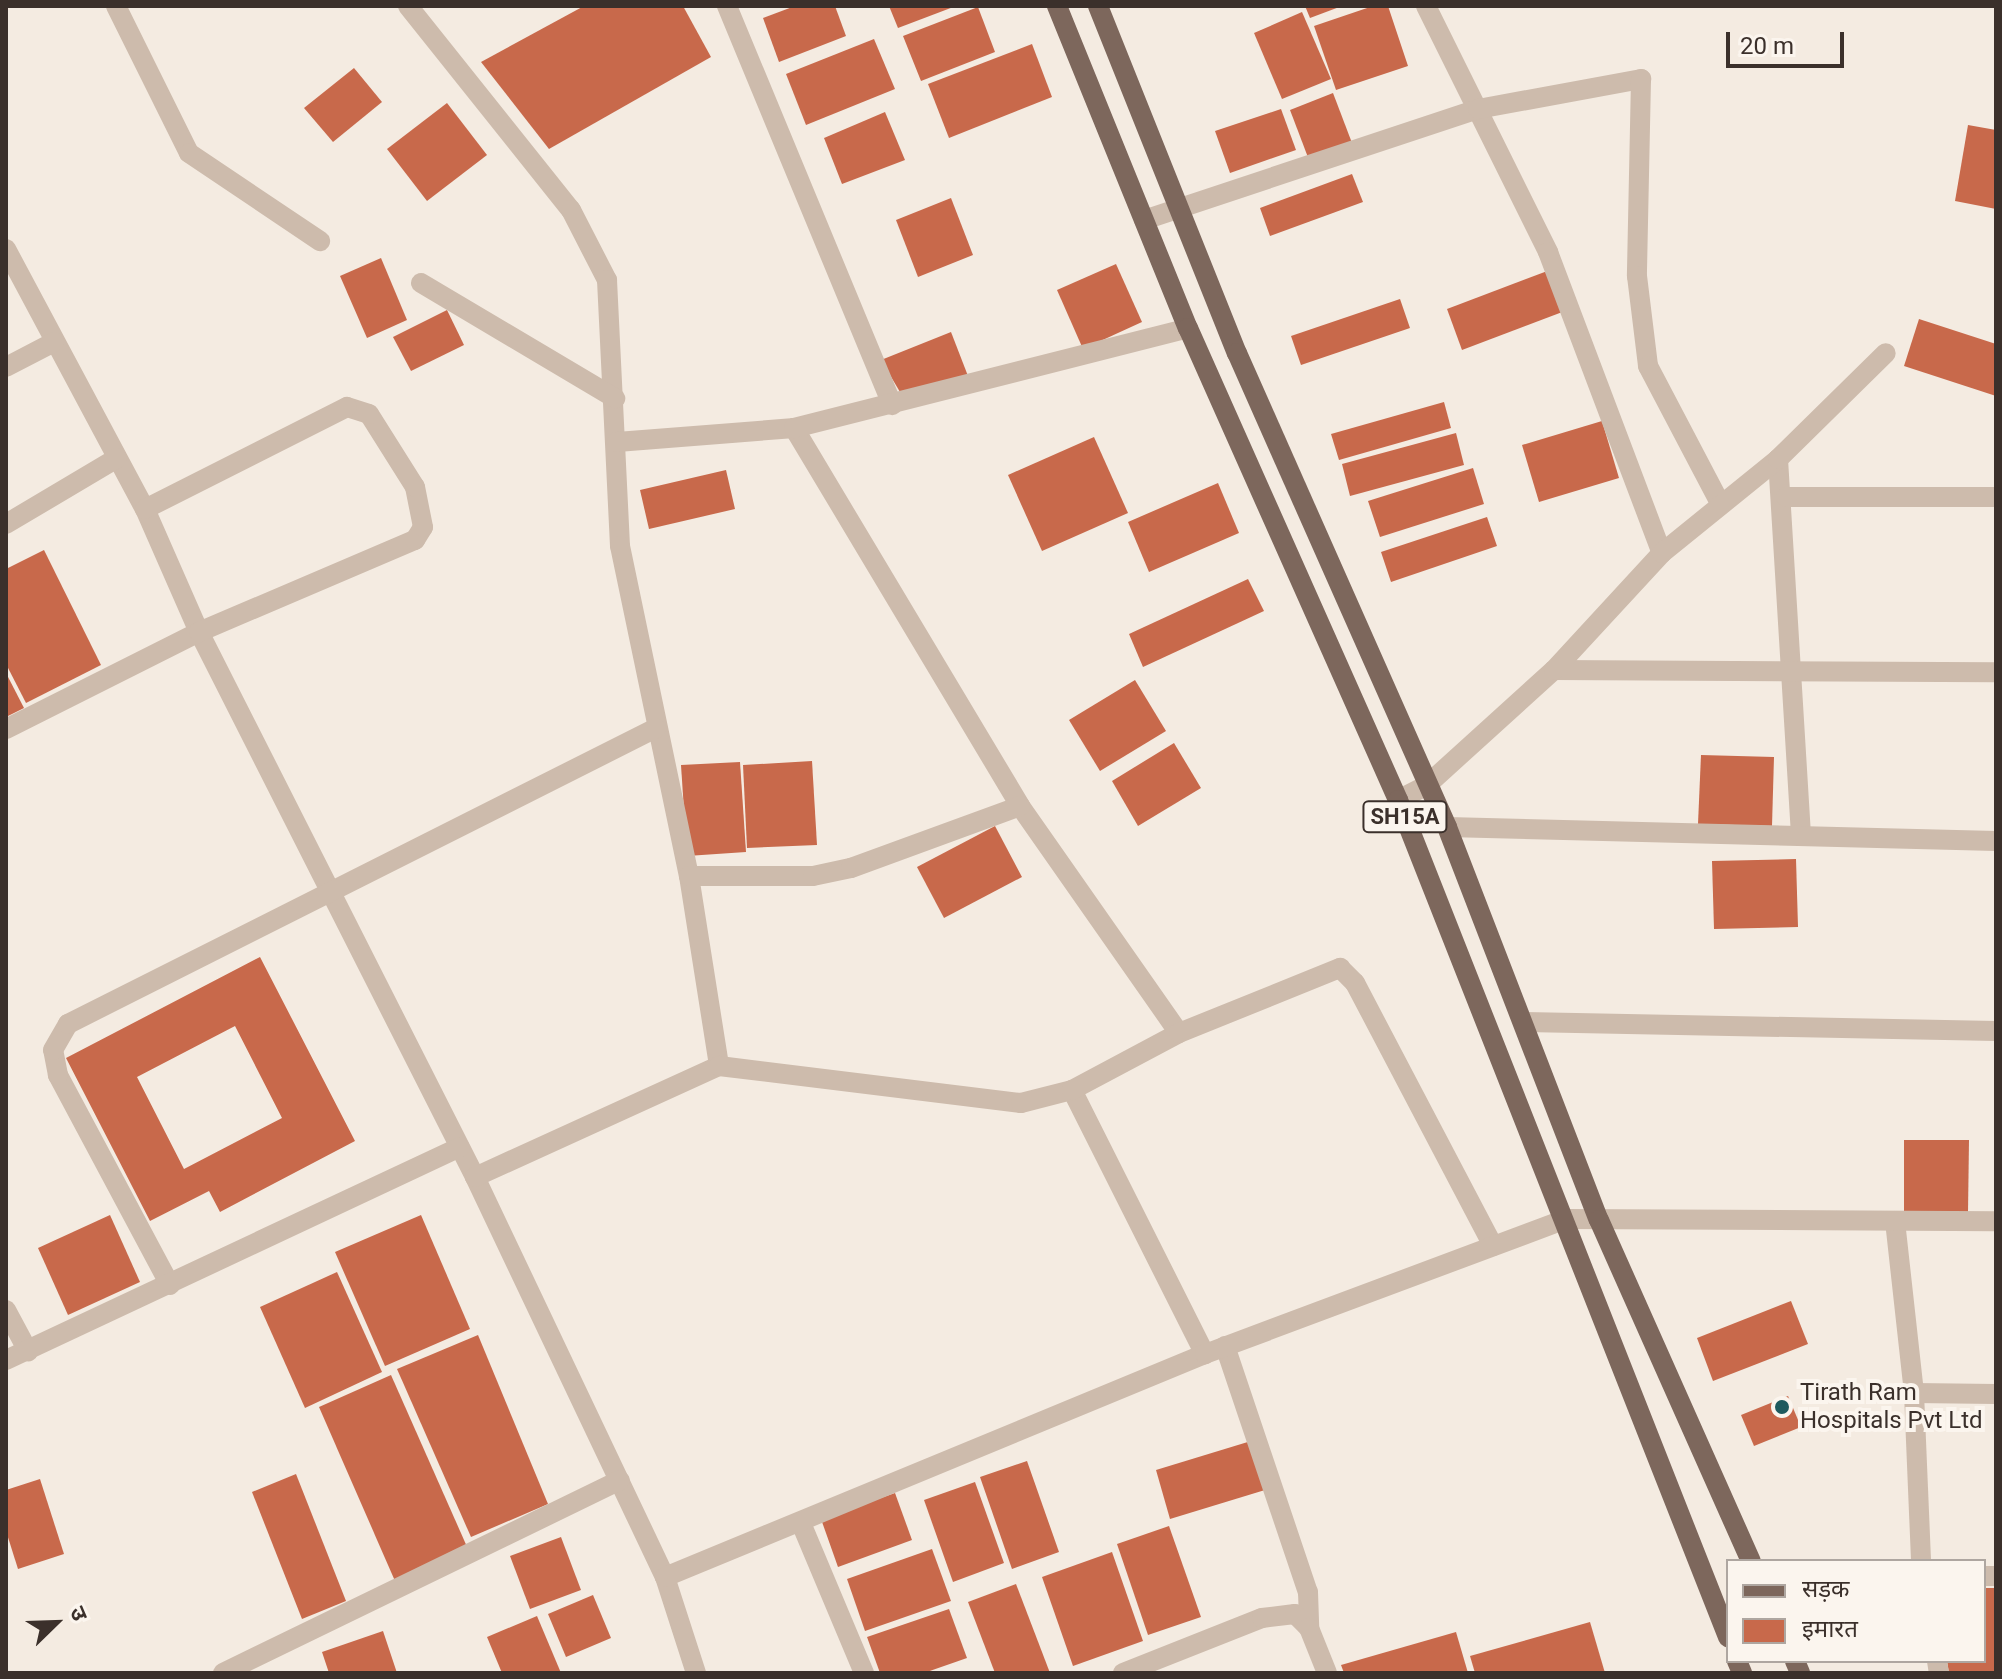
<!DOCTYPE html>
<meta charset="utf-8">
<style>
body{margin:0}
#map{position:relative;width:2002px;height:1679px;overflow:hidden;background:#f4ebe1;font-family:Roboto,"Noto Sans Devanagari",sans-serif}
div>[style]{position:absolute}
.building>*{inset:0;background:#c8694b}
.minor>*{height:20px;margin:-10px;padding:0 10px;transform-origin:10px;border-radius:10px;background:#cdbbac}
.primary>*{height:20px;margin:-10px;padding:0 10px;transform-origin:10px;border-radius:10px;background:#7d675c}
.dots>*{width:22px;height:22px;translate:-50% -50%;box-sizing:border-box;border:4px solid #fbf5ee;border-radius:50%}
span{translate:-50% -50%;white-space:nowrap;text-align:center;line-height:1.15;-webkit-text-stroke:8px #fbf5ee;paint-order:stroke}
.shield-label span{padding:2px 6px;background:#fbf5ee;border:2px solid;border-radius:6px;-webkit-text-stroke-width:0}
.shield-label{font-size:22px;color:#3b302b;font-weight:700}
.poi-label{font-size:24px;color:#3b302b}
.left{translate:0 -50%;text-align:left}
.frame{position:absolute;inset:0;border:8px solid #3b302b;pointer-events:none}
.legend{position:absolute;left:1726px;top:1559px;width:260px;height:104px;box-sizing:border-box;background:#fbf5ee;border:2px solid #aea6a0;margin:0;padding:10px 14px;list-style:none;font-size:24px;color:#3b302b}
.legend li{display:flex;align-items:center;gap:16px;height:40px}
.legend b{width:40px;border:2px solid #aea6a0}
.north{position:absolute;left:16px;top:1583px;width:80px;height:80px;-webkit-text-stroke:6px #fbf5ee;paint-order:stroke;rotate:67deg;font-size:22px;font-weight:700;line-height:32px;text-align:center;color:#3b302b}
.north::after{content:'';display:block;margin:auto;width:28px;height:36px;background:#3b302b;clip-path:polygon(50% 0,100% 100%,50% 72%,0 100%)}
.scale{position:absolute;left:1726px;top:32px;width:118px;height:36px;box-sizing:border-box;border:4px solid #3b302b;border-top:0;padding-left:10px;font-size:24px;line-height:28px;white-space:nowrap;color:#3b302b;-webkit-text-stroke:6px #fbf5ee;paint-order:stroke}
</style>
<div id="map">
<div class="building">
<div style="clip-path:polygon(584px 6px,683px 6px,711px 57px,549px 149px,481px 62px)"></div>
<div style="clip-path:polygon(795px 6px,835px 6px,846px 36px,779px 62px,763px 18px)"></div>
<div style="clip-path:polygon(889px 6px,956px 6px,898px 28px)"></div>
<div style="clip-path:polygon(1305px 6px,1342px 6px,1310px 18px)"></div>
<div style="clip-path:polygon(1373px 6px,1388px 6px,1408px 66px,1336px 90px,1314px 26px)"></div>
<div style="clip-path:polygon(978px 7px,995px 52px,921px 81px,903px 36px)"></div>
<div style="clip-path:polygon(1302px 12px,1331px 79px,1282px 99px,1254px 33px)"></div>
<div style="clip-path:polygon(874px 39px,895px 89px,806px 125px,786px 74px)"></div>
<div style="clip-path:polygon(1032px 44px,1052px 97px,949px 138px,928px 84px)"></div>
<div style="clip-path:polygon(354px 68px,382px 102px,333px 142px,304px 108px)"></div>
<div style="clip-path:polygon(1333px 93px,1352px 143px,1309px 160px,1290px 110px)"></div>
<div style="clip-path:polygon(447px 103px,487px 155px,427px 201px,387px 149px)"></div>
<div style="clip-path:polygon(1281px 109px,1296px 150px,1230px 173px,1215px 131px)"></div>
<div style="clip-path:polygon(885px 112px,905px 160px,842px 184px,824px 138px)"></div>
<div style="clip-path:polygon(1968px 125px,1996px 130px,1996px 209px,1955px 201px)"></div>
<div style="clip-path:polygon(1352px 174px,1363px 202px,1270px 236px,1260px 208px)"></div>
<div style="clip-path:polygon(951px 198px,973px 255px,918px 277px,896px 220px)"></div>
<div style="clip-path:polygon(381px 258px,407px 320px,367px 338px,340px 276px)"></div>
<div style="clip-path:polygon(1116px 264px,1142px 322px,1083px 349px,1057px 290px)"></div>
<div style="clip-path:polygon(1550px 270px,1565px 311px,1462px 350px,1447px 309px)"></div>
<div style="clip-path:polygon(1400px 299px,1410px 328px,1301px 365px,1291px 336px)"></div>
<div style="clip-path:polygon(447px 310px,464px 345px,411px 371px,393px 337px)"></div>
<div style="clip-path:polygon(1919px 319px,1996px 344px,1996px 396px,1904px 366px)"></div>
<div style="clip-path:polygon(951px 332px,968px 376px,900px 392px,881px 360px)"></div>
<div style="clip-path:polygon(1444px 402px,1451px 428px,1339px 460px,1331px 434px)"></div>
<div style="clip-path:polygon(1602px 421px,1619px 478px,1539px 502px,1522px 445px)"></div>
<div style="clip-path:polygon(1456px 433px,1464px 465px,1350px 496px,1342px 464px)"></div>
<div style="clip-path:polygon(1094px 437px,1128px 513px,1042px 551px,1008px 475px)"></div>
<div style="clip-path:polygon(1473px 468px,1484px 504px,1380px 537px,1368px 501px)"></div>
<div style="clip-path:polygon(726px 470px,735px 509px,649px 529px,640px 490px)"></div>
<div style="clip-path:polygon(1218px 483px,1239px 533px,1149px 572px,1128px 522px)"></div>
<div style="clip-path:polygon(1487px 517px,1497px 546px,1391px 582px,1381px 552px)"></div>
<div style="clip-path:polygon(44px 550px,101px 665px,26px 703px,6px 664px,6px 569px)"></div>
<div style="clip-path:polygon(1248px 579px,1264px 611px,1143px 667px,1129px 634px)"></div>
<div style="clip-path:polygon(6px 673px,24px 708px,6px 717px)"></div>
<div style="clip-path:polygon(1135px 680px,1166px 731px,1100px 771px,1069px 720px)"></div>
<div style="clip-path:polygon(1174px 743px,1201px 788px,1138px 826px,1112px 781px)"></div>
<div style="clip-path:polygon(1701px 755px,1774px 757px,1772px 826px,1698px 824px)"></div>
<div style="clip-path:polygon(812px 761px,817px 845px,747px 848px,743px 765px)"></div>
<div style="clip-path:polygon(740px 762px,746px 852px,687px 856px,681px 765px)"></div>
<div style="clip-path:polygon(995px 826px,1022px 877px,944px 918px,917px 867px)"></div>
<div style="clip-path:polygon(1796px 859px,1798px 927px,1714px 929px,1712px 861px)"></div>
<div style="clip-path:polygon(evenodd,260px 957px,355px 1141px,220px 1212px,209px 1191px,150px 1221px,66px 1058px,260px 957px,235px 1026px,282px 1118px,184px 1169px,137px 1077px,235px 1026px)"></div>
<div style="clip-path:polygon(1904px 1140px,1969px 1140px,1968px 1212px,1904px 1211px)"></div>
<div style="clip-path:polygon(110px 1215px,140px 1282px,68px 1315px,38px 1248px)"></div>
<div style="clip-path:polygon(421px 1215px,470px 1329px,385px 1366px,335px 1252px)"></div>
<div style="clip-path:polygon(337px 1272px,382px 1372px,305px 1408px,260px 1307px)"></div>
<div style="clip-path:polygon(1791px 1301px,1808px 1344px,1713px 1381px,1697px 1338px)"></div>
<div style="clip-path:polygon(478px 1335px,548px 1504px,471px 1537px,397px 1369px)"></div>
<div style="clip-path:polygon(391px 1375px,468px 1549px,395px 1581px,319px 1407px)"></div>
<div style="clip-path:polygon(1788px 1396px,1801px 1427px,1754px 1446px,1741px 1415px)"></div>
<div style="clip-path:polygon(1251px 1441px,1265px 1490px,1170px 1519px,1156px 1470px)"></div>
<div style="clip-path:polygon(1027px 1461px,1059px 1552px,1012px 1569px,980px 1477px)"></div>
<div style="clip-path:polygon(296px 1474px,346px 1601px,302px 1619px,252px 1492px)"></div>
<div style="clip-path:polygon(40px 1479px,64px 1554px,18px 1569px,6px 1531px,6px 1490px)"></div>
<div style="clip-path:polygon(975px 1482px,1004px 1563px,953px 1582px,924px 1500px)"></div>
<div style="clip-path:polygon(895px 1493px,912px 1540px,838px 1567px,821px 1519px)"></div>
<div style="clip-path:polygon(1169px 1526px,1201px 1617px,1148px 1635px,1117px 1544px)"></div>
<div style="clip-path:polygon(561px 1537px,581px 1590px,530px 1609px,510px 1556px)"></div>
<div style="clip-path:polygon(932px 1549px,951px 1601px,865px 1631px,847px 1579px)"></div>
<div style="clip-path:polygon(1112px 1552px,1143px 1641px,1073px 1666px,1042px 1577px)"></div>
<div style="clip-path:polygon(1016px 1584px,1050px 1673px,995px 1673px,968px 1602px)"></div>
<div style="clip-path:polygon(1984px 1588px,1996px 1588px,1996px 1673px,1949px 1673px,1947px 1661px,1984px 1661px)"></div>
<div style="clip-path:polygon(593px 1595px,611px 1638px,566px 1657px,548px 1614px)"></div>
<div style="clip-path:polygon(949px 1609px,967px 1658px,924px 1673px,880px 1673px,867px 1637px)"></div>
<div style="clip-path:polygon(537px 1616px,561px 1673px,502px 1673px,487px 1637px)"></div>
<div style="clip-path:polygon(1590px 1622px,1605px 1673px,1475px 1673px,1470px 1656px)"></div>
<div style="clip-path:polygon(383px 1631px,397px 1673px,329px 1673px,322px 1652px)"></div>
<div style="clip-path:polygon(1456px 1632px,1468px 1673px,1344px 1673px,1341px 1665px)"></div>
</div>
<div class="minor">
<div style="left:116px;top:6px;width:164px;rotate:63.6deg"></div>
<div style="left:189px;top:153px;width:158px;rotate:33.9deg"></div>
<div style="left:408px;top:6px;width:261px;rotate:51.4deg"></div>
<div style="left:571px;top:210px;width:79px;rotate:62.8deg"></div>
<div style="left:607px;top:280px;width:266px;rotate:87.2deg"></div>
<div style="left:620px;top:546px;width:337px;rotate:78.2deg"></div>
<div style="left:689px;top:876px;width:192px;rotate:81deg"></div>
<div style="left:727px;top:6px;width:432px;rotate:67.5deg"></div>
<div style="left:1426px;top:6px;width:275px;rotate:63.6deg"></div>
<div style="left:1548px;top:252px;width:322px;rotate:69.3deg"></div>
<div style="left:1144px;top:220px;width:352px;rotate:-18.4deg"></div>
<div style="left:1478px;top:109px;width:166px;rotate:-10.4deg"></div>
<div style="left:1641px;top:79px;width:197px;rotate:91.2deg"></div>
<div style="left:1637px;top:276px;width:91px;rotate:83deg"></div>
<div style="left:1648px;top:366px;width:153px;rotate:62.3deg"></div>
<div style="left:6px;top:249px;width:295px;rotate:61.9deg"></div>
<div style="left:145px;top:509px;width:134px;rotate:66.3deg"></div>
<div style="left:199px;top:632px;width:611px;rotate:63.14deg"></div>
<div style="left:475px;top:1177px;width:443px;rotate:64.6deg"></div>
<div style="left:665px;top:1577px;width:101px;rotate:72.1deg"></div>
<div style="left:421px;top:283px;width:226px;rotate:30.7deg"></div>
<div style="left:6px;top:367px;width:54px;rotate:-27.5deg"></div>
<div style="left:794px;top:428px;width:440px;rotate:59.1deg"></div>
<div style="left:1020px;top:806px;width:277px;rotate:55deg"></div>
<div style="left:617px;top:442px;width:178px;rotate:-4.5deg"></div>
<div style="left:794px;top:428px;width:406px;rotate:-14.2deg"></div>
<div style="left:1778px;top:459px;width:376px;rotate:86.5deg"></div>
<div style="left:1786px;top:497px;width:210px"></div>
<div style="left:6px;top:524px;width:129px;rotate:-30.7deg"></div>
<div style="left:1554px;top:670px;width:442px;rotate:0.3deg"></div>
<div style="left:6px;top:729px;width:216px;rotate:-26.7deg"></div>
<div style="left:199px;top:632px;width:235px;rotate:-23.1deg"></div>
<div style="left:415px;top:540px;width:15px;rotate:-58deg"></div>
<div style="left:423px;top:527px;width:41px;rotate:-101.3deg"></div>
<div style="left:415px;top:487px;width:86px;rotate:-122.2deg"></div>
<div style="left:369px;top:414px;width:23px;rotate:-162deg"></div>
<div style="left:347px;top:407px;width:226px;rotate:153.2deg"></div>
<div style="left:1398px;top:800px;width:33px;rotate:-27deg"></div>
<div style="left:1427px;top:785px;width:171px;rotate:-42.2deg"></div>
<div style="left:1554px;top:670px;width:159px;rotate:-47.3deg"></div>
<div style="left:1662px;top:553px;width:149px;rotate:-39deg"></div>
<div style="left:1778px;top:459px;width:151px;rotate:-44.5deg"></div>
<div style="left:1447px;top:827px;width:549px;rotate:1.46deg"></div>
<div style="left:689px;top:876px;width:124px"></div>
<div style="left:813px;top:876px;width:39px;rotate:-12deg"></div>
<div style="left:851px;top:868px;width:180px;rotate:-20.1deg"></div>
<div style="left:1525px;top:1022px;width:471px;rotate:1.1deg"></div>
<div style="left:1072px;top:1090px;width:296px;rotate:63.3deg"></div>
<div style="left:475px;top:1177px;width:268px;rotate:-24.5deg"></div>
<div style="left:719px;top:1066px;width:304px;rotate:7deg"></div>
<div style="left:1021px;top:1103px;width:53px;rotate:-14.3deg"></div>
<div style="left:1072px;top:1090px;width:121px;rotate:-28deg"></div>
<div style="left:1179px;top:1033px;width:174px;rotate:-22deg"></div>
<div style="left:1340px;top:968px;width:21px;rotate:45deg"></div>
<div style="left:1355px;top:983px;width:297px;rotate:62.3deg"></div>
<div style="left:1895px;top:1221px;width:173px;rotate:83.7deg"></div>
<div style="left:1914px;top:1393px;width:168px;rotate:87.6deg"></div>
<div style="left:170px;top:1285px;width:238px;rotate:-118.1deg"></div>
<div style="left:58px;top:1075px;width:25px;rotate:-101deg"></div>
<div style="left:53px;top:1050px;width:30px;rotate:-60deg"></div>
<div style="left:68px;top:1024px;width:658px;rotate:-26.72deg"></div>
<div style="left:6px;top:1310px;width:47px;rotate:61.8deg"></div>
<div style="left:1225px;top:1346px;width:260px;rotate:71.4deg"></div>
<div style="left:1308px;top:1592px;width:36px;rotate:88deg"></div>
<div style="left:6px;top:1360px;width:501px;rotate:-25.13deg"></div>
<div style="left:1914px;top:1393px;width:82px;rotate:0.7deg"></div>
<div style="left:801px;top:1523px;width:163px;rotate:67.2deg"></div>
<div style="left:1984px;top:1576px;width:12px"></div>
<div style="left:665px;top:1577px;width:584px;rotate:-22.44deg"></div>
<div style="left:1205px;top:1354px;width:385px;rotate:-20.5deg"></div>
<div style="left:1566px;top:1219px;width:430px;rotate:0.3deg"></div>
<div style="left:1937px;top:1661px;width:12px;rotate:81deg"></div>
<div style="left:223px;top:1673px;width:441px;rotate:-25.9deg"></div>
<div style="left:1123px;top:1673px;width:149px;rotate:-21.6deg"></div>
<div style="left:1262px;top:1618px;width:33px;rotate:-7deg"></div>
<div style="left:1295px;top:1614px;width:20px;rotate:45deg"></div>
<div style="left:1309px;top:1628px;width:48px;rotate:68.2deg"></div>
</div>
<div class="primary">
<div style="left:1057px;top:6px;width:348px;rotate:67.9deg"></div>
<div style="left:1188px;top:328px;width:517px;rotate:66.01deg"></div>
<div style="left:1398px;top:800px;width:900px;rotate:68.48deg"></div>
<div style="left:1098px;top:6px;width:374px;rotate:68.2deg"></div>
<div style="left:1237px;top:353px;width:518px;rotate:66.1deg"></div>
<div style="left:1447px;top:827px;width:421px;rotate:68.9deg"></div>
<div style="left:1599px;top:1220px;width:373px;rotate:66deg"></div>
<div style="left:1737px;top:1661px;width:13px;rotate:67deg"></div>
<div style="left:1795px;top:1661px;width:13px;rotate:67deg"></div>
</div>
<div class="dots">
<div style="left:1782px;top:1407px;background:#1f5a5e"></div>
</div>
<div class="shield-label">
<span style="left:1405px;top:817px">SH15A</span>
</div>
<div class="poi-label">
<span class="left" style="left:1800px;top:1407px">Tirath Ram<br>Hospitals Pvt Ltd</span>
</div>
<div class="frame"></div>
<ul class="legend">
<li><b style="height:10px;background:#7d675c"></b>सड़क</li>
<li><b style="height:22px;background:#c8694b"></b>इमारत</li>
</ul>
<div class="north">उ</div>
<div class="scale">20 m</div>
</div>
